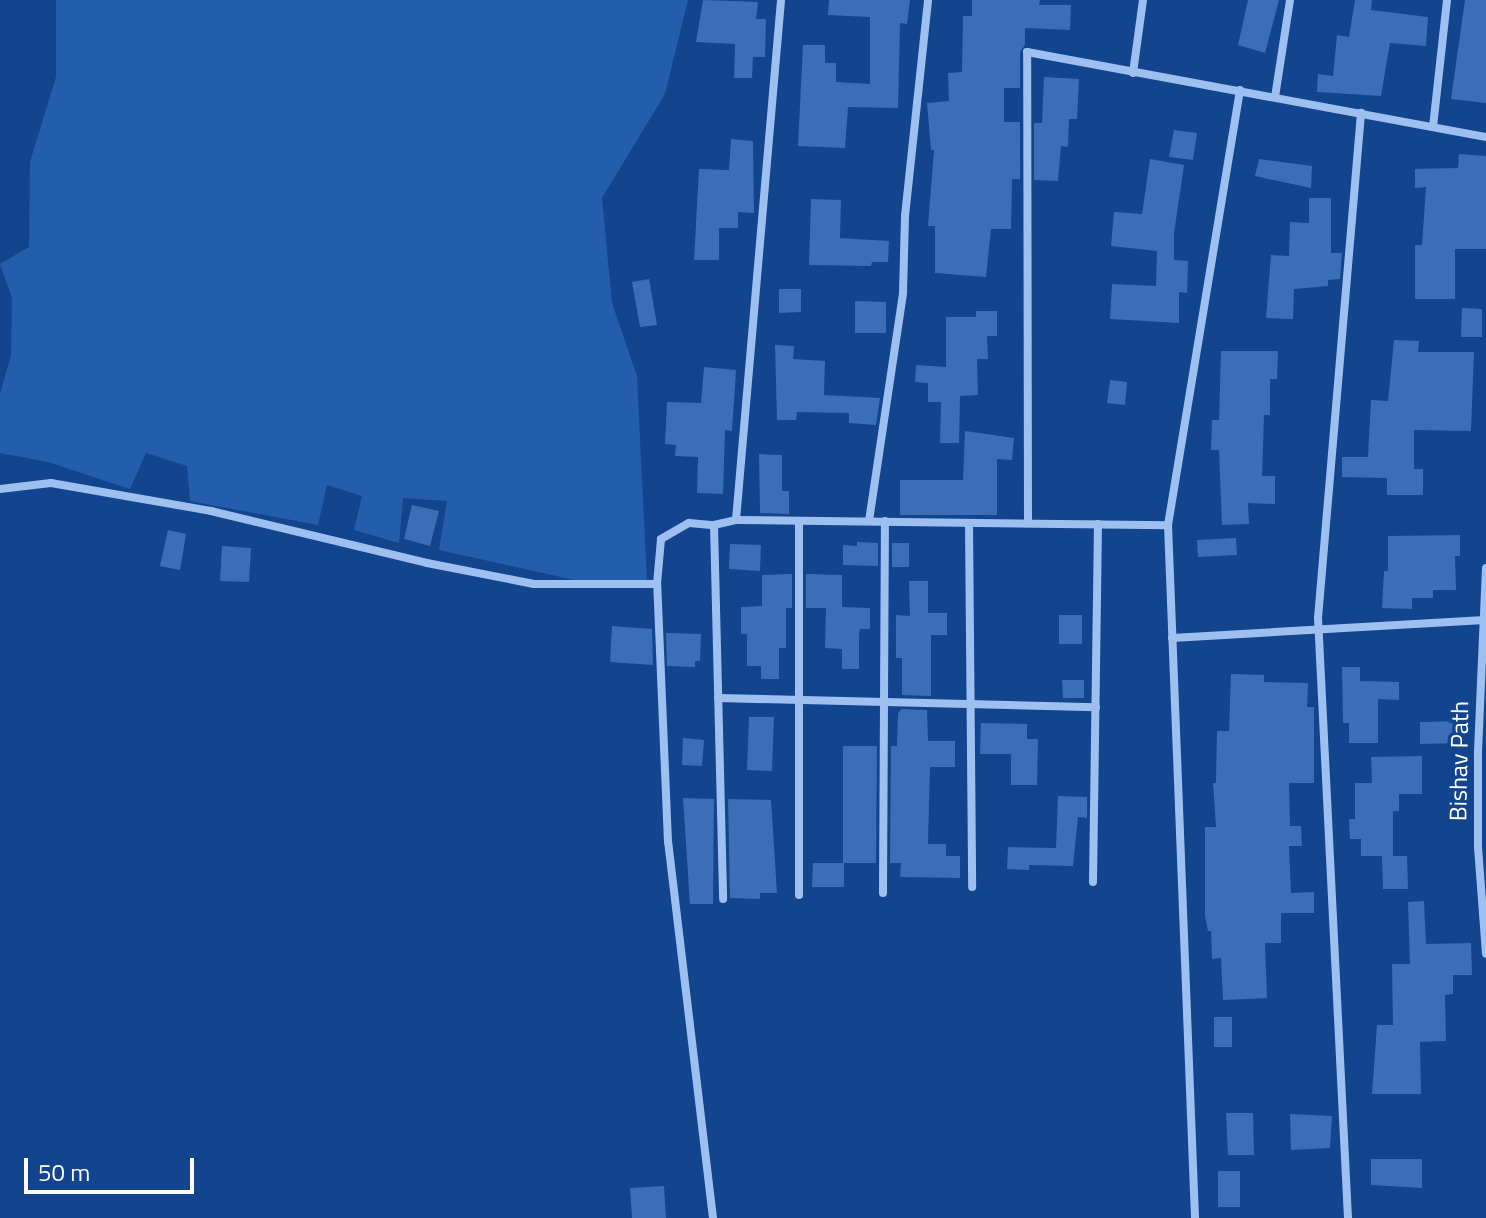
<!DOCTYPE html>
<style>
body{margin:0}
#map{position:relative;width:1486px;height:1218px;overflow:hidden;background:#13448e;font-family:"Titillium Web",sans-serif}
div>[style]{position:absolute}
.green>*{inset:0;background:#255dad}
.building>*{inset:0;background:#3c6eb7}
.minor>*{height:8px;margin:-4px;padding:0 4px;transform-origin:4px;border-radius:4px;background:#9dc0f1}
span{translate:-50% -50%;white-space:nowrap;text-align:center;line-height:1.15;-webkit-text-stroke:7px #13448e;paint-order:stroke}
.street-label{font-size:24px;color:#fff}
.scale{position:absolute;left:24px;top:1158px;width:170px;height:36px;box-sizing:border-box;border:4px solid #fff;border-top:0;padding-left:10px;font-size:24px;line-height:28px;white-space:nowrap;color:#fff;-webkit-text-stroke:6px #13448e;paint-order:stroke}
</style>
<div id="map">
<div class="green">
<div style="clip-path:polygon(56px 0,688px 0,665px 94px,602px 198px,612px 303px,637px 376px,647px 582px,574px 580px,439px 550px,447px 501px,403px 498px,399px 543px,354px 530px,362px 496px,327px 485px,318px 525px,190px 501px,187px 466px,146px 453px,130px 489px,48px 462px,0 453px,0 394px,11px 355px,12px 298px,0 264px,29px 247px,30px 162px,56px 77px)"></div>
</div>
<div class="building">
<div style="clip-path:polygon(703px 0,758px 2px,756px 19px,766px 19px,765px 57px,753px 57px,752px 78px,734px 78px,735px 44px,696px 42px)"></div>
<div style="clip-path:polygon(829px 0,910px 0,907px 24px,900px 23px,898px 108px,848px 107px,845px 148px,798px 146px,803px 45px,825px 45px,825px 63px,836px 63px,836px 82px,870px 84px,870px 17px,828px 15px)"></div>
<div style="clip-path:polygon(972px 0,1040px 0,1039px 5px,1071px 5px,1070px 30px,1025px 28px,1025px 45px,1020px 52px,1020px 88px,1004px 88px,1004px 122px,1020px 122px,1020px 179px,1012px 179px,1011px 229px,991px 229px,986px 277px,935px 273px,935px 226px,928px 226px,934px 150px,931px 150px,927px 103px,949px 101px,948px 73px,962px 72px,963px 16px,972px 16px)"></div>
<div style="clip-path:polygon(1248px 0,1279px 0,1265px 53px,1238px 45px)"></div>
<div style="clip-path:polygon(1355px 0,1372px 0,1371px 10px,1428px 17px,1426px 46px,1390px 43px,1381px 96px,1317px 92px,1318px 74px,1333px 76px,1337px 35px,1349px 37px)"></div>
<div style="clip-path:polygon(1465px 0,1486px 0,1486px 103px,1451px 99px)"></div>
<div style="clip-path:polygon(1044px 77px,1079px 79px,1077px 119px,1069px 119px,1068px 147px,1061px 146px,1058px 181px,1034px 180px,1034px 123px,1042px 123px)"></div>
<div style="clip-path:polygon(1174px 130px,1197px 133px,1193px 160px,1169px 157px)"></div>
<div style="clip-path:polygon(731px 139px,753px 141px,754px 213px,738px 212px,738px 228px,719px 228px,719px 260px,694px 260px,699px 169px,729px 170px)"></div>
<div style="clip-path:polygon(1459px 154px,1486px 156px,1486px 249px,1455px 249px,1455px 299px,1415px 299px,1415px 245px,1422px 245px,1426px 187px,1415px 188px,1415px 169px,1458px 168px)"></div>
<div style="clip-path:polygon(1150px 159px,1184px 165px,1174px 233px,1174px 260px,1188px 261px,1187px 293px,1179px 292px,1179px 323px,1110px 319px,1112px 284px,1156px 286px,1157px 251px,1111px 246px,1114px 212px,1142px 214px)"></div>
<div style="clip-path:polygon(1259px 159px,1312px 166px,1311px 188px,1255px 176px)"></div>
<div style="clip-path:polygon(1309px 198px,1331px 198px,1331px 253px,1342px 253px,1340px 279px,1328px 280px,1328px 286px,1294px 289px,1293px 319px,1266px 318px,1271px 255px,1289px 256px,1290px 222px,1309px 223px)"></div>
<div style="clip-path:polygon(811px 199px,841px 200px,840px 238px,889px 241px,888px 262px,872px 262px,871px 266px,809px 265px)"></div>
<div style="clip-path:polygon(649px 279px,657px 325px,640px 327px,632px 282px)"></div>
<div style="clip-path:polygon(779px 289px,801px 289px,801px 312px,779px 313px)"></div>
<div style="clip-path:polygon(855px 301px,886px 302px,886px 333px,855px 333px)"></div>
<div style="clip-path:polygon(1462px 308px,1482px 309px,1482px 337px,1461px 337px)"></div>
<div style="clip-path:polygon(976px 311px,997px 311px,997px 336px,987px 336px,988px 359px,977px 359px,978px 395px,960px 396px,959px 443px,940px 443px,941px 402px,928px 402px,928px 383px,915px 382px,916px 365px,946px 367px,946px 317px,976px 317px)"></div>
<div style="clip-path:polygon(1394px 340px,1419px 341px,1418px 352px,1474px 352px,1471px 431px,1414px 430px,1414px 469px,1423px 469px,1423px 495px,1387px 495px,1387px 478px,1342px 477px,1342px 457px,1368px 457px,1371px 400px,1388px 401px)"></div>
<div style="clip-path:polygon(775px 345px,794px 346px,793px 359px,825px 361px,824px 395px,880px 398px,876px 425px,849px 423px,849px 413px,797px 412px,796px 420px,777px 420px)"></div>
<div style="clip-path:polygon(1221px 351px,1278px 351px,1277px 379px,1270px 379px,1270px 415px,1264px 415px,1262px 476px,1275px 476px,1275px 504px,1248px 503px,1249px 524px,1222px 525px,1219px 450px,1211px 450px,1212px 420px,1219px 420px)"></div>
<div style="clip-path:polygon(704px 367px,736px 370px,732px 431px,725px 430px,723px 494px,697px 493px,698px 457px,675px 456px,676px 445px,665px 444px,667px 402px,701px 403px)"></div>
<div style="clip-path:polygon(1110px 380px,1127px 382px,1125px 405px,1107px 403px)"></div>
<div style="clip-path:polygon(965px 431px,1014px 438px,1012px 460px,997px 459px,997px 515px,900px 515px,900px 480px,963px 480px)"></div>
<div style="clip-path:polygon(759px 454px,782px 455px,782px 491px,789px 491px,789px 514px,760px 513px)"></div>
<div style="clip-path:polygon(412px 505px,439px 511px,430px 546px,404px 539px)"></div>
<div style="clip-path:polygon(168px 530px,186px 534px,180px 570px,160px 566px)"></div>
<div style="clip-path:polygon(1460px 535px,1460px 556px,1455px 556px,1456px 590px,1433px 590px,1433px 598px,1412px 598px,1412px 609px,1382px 608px,1384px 571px,1388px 571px,1388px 536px)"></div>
<div style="clip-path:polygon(1236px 538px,1237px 555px,1198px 557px,1197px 540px)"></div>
<div style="clip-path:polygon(857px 542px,878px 543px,878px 566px,843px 565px,843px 545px,857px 546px)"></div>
<div style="clip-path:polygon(892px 543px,909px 543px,909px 567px,892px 567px)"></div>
<div style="clip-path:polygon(730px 544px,761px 545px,760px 571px,729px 569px)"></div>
<div style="clip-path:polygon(222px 546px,251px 548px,249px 582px,220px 581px)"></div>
<div style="clip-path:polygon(792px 574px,792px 608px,786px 608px,786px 648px,779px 648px,779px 679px,761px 679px,761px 666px,747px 666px,747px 634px,741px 634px,741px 607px,762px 606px,762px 575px)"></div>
<div style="clip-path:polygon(806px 574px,842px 575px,842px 607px,870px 608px,870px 629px,860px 629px,859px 635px,859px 669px,842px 669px,842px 649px,825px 648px,826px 608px,806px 608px)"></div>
<div style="clip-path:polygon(909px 581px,928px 581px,928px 613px,947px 613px,947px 635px,931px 635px,931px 696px,902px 695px,902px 658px,896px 658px,896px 615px,910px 616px)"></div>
<div style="clip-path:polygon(1059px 615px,1082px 615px,1082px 644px,1059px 644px)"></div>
<div style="clip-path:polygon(612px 626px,652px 629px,653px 665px,610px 662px)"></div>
<div style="clip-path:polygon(666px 633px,701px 634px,700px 661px,695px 661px,695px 667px,667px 666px)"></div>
<div style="clip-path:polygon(1342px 667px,1360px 667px,1360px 681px,1399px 682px,1399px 700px,1378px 699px,1378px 743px,1349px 743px,1349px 723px,1343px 723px)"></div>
<div style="clip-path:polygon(1231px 674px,1264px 675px,1264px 682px,1308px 683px,1307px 707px,1314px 707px,1314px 783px,1289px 783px,1290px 826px,1301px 826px,1302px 846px,1289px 846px,1291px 893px,1314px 892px,1314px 913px,1281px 913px,1281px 943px,1265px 943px,1267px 998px,1223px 1000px,1221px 958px,1212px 959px,1211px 931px,1208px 931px,1205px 916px,1205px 827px,1216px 827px,1213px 783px,1216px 783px,1217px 731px,1229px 731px)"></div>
<div style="clip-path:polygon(1062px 680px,1084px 680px,1084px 698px,1063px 698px)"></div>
<div style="clip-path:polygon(902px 709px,927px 710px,928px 741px,955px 741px,955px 767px,930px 767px,928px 844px,946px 844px,946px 856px,960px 856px,960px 878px,900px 877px,901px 863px,890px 863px,891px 746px,897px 746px,898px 713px)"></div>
<div style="clip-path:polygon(749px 717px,774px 717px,772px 771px,747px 770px)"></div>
<div style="clip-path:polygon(1460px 721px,1461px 743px,1420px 744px,1420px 722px)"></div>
<div style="clip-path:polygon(981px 723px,1027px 724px,1027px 739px,1038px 739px,1037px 785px,1011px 785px,1011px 754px,980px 754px)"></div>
<div style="clip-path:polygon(683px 738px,704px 740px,702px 766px,682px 765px)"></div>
<div style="clip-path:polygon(843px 746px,877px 746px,876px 863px,843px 863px)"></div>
<div style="clip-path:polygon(1422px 756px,1422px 794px,1399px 794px,1399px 811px,1393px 811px,1393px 856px,1361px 856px,1361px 839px,1350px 839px,1349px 819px,1355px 819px,1355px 783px,1372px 783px,1371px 757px)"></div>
<div style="clip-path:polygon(1058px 796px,1087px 797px,1087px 818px,1078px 817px,1073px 866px,1029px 865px,1029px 870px,1007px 869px,1008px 847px,1056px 848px)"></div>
<div style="clip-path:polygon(683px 798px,714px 799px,713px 904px,690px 904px)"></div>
<div style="clip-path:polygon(728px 799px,771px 800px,777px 893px,760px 893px,760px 899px,730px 898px)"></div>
<div style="clip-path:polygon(1382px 856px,1407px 856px,1408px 889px,1383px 889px)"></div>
<div style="clip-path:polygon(813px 863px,844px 863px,844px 887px,812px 887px)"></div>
<div style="clip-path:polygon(1424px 901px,1426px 944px,1471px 943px,1472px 975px,1453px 975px,1453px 994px,1445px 995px,1446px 1041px,1420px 1042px,1421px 1094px,1372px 1094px,1377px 1025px,1393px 1025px,1392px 964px,1410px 964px,1408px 902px)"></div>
<div style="clip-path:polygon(1214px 1017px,1232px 1017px,1232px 1047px,1214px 1047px)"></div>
<div style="clip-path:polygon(1226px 1113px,1253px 1113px,1254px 1155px,1228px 1155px)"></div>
<div style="clip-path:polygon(1290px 1114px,1332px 1116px,1330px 1148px,1291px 1150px)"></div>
<div style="clip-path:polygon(1371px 1159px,1422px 1159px,1422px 1188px,1371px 1185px)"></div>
<div style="clip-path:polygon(1218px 1171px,1240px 1171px,1240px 1207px,1218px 1207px)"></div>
<div style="clip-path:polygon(664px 1186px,666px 1218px,632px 1218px,630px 1188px)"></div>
</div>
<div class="minor">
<div style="left:1133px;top:73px;width:74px;rotate:-82.2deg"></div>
<div style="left:1275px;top:97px;width:98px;rotate:-81.2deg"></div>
<div style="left:1433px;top:127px;width:128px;rotate:-83.7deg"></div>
<div style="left:0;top:489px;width:51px;rotate:-6.7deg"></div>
<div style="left:51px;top:483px;width:162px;rotate:9.9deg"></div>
<div style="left:211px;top:511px;width:222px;rotate:13.5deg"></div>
<div style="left:427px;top:563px;width:109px;rotate:11.1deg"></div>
<div style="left:534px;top:584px;width:123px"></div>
<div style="left:736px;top:520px;width:522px;rotate:-85.05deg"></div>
<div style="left:869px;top:521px;width:231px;rotate:-81.5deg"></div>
<div style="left:903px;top:293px;width:77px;rotate:-88.5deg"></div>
<div style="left:905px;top:216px;width:217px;rotate:-83.9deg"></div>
<div style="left:969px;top:523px;width:364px;rotate:89.5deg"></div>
<div style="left:1028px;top:523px;width:471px;rotate:-90.1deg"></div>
<div style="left:1027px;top:52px;width:467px;rotate:10.5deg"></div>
<div style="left:714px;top:525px;width:374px;rotate:88.6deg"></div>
<div style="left:1486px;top:568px;width:185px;rotate:92.5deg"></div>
<div style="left:1478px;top:753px;width:94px;rotate:90deg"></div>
<div style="left:1478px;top:847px;width:107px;rotate:85.7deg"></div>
<div style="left:1172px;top:638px;width:313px;rotate:-3.3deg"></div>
<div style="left:718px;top:698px;width:378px;rotate:1.4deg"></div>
<div style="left:1093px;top:882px;width:358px;rotate:-89.2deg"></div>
<div style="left:883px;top:893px;width:372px;rotate:-89.7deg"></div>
<div style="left:799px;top:895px;width:374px;rotate:-90deg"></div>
<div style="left:713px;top:1218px;width:379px;rotate:-96.8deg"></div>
<div style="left:668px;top:842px;width:258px;rotate:-92.4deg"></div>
<div style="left:657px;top:584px;width:45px;rotate:-84.9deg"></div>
<div style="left:661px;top:539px;width:32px;rotate:-30deg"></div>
<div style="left:689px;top:523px;width:25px;rotate:5deg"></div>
<div style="left:714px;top:525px;width:23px;rotate:-13deg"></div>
<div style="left:736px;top:520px;width:432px;rotate:0.7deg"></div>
<div style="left:1195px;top:1218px;width:694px;rotate:-92.23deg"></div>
<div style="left:1168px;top:525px;width:441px;rotate:-80.6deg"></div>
<div style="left:1348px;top:1218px;width:601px;rotate:-92.86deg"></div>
<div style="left:1318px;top:618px;width:507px;rotate:-85.13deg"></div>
</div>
<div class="street-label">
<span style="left:1459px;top:761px;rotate:-89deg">Bishav Path</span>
</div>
<div class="scale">50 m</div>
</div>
